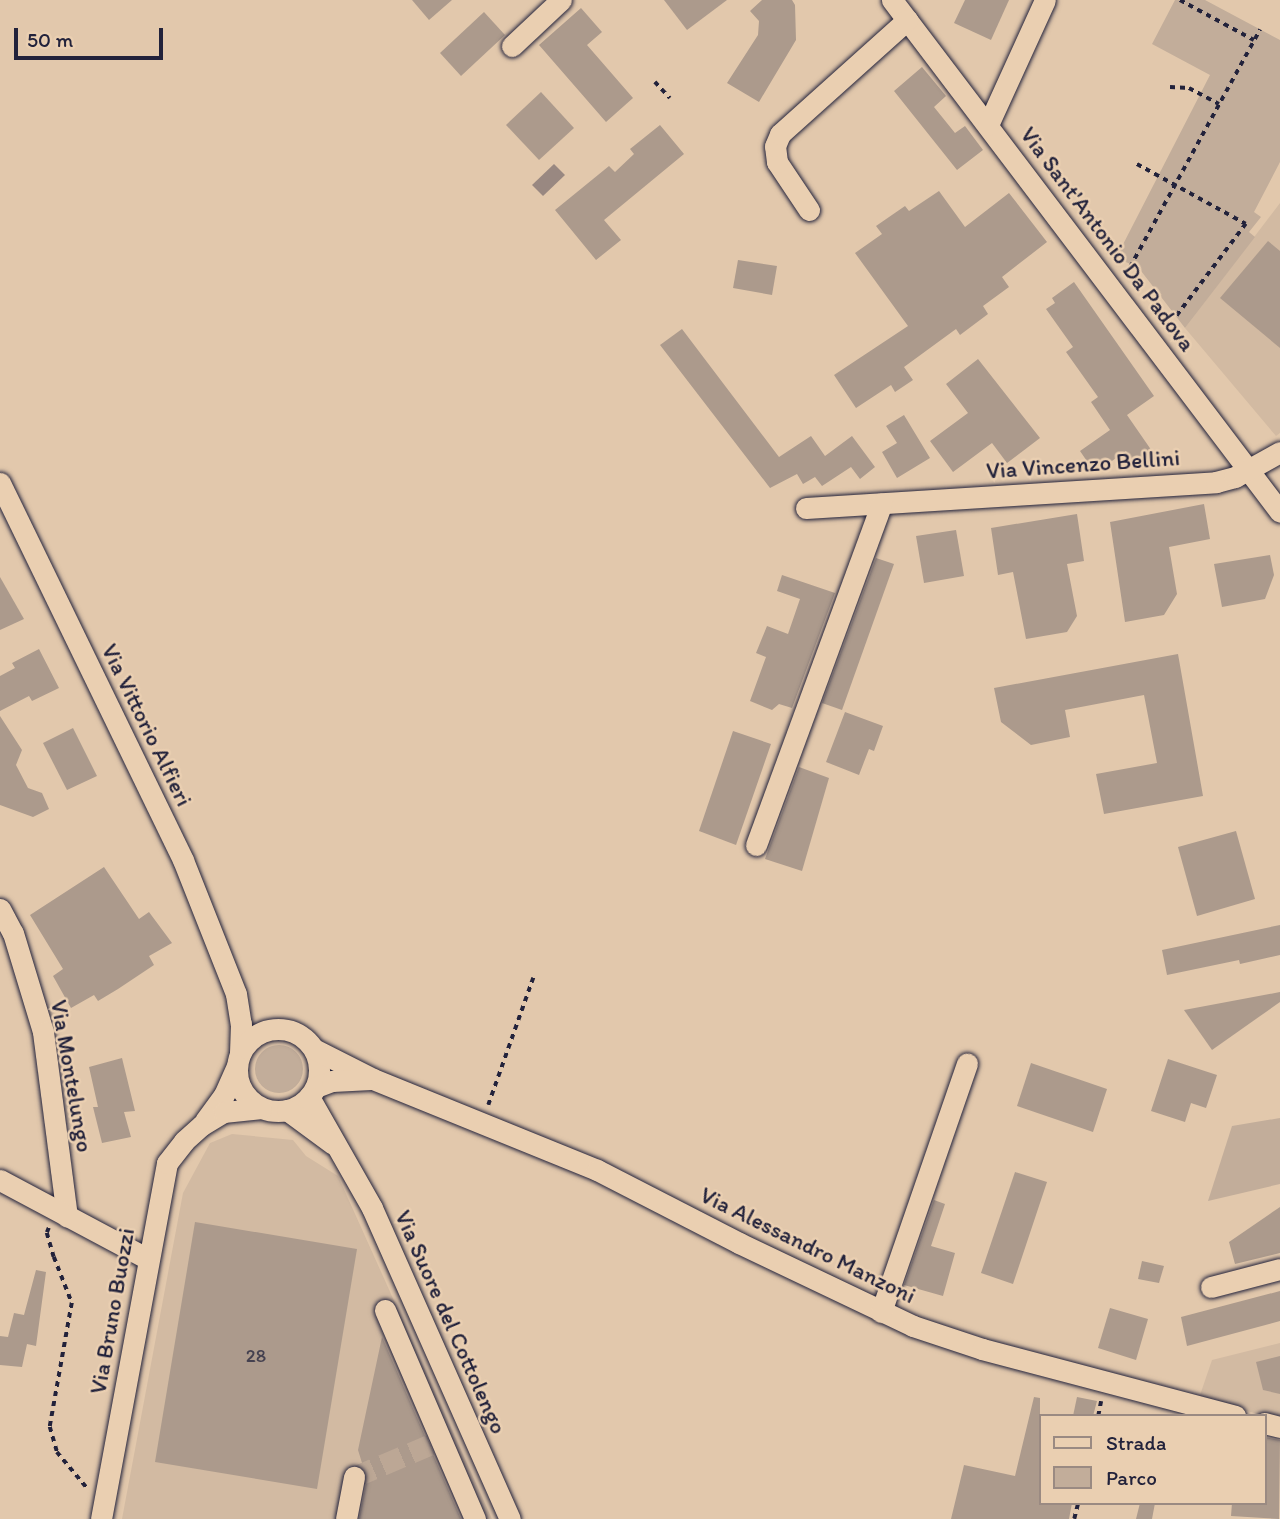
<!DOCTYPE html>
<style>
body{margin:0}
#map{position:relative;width:1280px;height:1519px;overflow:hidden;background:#e2c8ac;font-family:Itim,sans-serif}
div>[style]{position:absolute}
.built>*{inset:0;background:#d2baa2}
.green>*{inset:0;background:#c2ad9a}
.round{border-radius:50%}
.water>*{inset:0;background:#998881}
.building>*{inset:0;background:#ac9a8c}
.minor-tunnel>*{height:21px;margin-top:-10.5px;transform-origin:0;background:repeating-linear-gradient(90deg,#bca795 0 21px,transparent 0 31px)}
.path>*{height:3.5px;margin-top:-1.75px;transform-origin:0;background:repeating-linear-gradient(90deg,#22223b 0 5px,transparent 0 10px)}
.roads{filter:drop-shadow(0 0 2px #22223b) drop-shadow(0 0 2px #22223b)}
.minor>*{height:21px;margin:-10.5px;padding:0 10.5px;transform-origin:10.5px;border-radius:10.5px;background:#eacfb1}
.minor>.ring{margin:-10.5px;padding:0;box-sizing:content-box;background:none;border:21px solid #eacfb1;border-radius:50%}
span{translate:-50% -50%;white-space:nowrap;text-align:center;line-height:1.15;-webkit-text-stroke:5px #eacfb1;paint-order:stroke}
.number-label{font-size:19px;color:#44404f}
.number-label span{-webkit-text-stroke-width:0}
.street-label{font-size:23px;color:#22223b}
.legend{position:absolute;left:1039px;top:1414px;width:228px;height:91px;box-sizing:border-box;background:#eacfb1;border:2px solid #9a8a82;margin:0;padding:9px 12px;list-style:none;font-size:21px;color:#22223b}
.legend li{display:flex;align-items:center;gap:14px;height:35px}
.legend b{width:35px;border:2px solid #9a8a82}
.scale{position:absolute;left:14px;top:28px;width:149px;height:32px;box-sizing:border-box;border:4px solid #22223b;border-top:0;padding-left:9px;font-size:21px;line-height:24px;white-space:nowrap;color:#22223b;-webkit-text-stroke:5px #eacfb1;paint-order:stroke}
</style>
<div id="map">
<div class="built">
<div style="clip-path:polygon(1280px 203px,1280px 433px,1276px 436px,1185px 328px)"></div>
<div style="clip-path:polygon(232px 1134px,293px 1140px,306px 1156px,338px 1176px,492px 1519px,122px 1519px,183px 1193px,210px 1143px)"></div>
<div style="clip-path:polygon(1280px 1343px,1280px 1420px,1199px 1398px,1212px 1360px)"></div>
</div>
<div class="green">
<div style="clip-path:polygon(1175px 0,1205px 0,1280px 40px,1280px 162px,1254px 212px,1261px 217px,1249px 232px,1255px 237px,1185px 328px,1138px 267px,1116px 258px,1210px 75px,1152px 44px)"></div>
<div class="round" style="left:255px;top:1045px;width:48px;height:48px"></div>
<div style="clip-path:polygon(1280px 1118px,1280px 1184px,1208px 1201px,1232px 1126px)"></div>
</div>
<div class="water">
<div style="clip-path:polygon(554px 164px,565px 175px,543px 196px,532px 185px)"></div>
</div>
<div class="building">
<div style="clip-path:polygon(412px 0,452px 0,429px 20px)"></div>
<div style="clip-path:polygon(664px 0,727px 0,687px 30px)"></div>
<div style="clip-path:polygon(762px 0,792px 0,795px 5px,796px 40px,759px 102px,727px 83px,758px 35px,759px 21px,750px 11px)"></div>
<div style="clip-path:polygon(965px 0,1009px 0,991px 40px,954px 23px)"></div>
<div style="clip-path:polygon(581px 8px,602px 32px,587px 45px,633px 98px,606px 122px,539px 45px)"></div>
<div style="clip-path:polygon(484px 12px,505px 35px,461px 76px,440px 53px)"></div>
<div style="clip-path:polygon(922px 67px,946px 96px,934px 107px,955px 133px,965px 126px,983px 150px,957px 170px,894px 91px)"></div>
<div style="clip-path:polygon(541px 92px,574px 128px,539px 160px,506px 125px)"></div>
<div style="clip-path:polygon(660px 125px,684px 154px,604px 220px,621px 240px,596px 260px,555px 210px,609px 166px,615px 172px,634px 154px,630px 149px)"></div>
<div style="clip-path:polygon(939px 191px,965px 227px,1009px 193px,1047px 242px,1002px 277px,1009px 287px,983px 306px,988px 314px,960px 335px,956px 329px,904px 367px,913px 380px,895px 392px,891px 385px,856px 408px,834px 375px,908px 326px,855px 253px,882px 234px,876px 226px,905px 206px,909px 211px)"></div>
<div style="clip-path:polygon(1268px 241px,1280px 251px,1280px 348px,1220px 298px)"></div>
<div style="clip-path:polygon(738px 260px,777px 266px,772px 295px,733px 288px)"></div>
<div style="clip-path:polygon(1074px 282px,1154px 396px,1127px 415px,1154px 454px,1136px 466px,1126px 451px,1095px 473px,1080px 451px,1110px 430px,1091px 402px,1098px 397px,1066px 352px,1073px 347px,1046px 309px,1055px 303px,1052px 298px)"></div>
<div style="clip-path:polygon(682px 329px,779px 457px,811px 436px,825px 456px,852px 436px,875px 467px,860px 479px,851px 467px,822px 486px,815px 477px,803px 484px,797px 474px,770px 488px,660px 345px)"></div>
<div style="clip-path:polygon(978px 359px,1040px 438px,1007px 463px,992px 443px,953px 472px,930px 441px,968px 413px,946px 384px)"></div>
<div style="clip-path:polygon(904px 415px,930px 458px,897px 478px,882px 452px,897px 443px,886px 426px)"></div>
<div style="clip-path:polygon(1204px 504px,1210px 539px,1169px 547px,1177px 594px,1164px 615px,1125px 622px,1110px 522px)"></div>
<div style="clip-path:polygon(1077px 514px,1084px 561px,1067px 564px,1077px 616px,1067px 632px,1026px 639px,1013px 572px,998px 575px,991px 528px)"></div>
<div style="clip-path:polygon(956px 530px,964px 576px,924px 583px,916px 536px)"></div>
<div style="clip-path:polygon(1270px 555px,1274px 575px,1265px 599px,1222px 607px,1214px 564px)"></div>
<div style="clip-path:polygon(876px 558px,894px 564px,842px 710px,822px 703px)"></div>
<div style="clip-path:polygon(782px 575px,835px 593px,792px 708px,779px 704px,772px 710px,750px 701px,766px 657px,756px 653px,767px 626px,788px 634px,800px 599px,777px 591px)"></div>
<div style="clip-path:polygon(0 577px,24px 619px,0 630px)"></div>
<div style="clip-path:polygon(39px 649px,59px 688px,32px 701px,29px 696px,0 711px,0 676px,15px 668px,12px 663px)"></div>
<div style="clip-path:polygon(1178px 654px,1203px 796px,1104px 814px,1096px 774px,1157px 763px,1144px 695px,1065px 710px,1070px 737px,1031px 745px,1001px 722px,994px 688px)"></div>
<div style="clip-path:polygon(845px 712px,883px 726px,874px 751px,869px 749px,859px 775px,826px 762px)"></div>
<div style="clip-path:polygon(0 716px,22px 750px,16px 765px,28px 788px,42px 793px,49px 809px,33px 817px,0 805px)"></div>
<div style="clip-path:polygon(73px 728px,97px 776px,67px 790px,43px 743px)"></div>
<div style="clip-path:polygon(733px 731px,771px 744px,736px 845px,699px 831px)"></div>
<div style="clip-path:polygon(799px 767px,829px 778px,802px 871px,765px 859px)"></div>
<div style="clip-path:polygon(1236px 831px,1255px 899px,1197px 916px,1178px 847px)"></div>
<div style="clip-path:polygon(104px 867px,139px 919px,149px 912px,172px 943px,149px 956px,154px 965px,118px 989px,98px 1001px,94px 995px,71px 1008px,53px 976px,63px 969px,30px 915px)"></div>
<div style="clip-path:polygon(1280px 925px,1280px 955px,1240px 964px,1239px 960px,1167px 975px,1162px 950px)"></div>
<div style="clip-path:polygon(1280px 992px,1280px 1002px,1212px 1050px,1184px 1010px)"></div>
<div style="clip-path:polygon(122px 1058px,135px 1111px,124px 1112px,131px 1137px,102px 1143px,93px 1107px,98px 1107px,89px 1067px)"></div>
<div style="clip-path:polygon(1168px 1059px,1217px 1075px,1206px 1108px,1191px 1103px,1185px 1122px,1151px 1111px)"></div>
<div style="clip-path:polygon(1031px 1063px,1107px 1089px,1093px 1132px,1017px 1106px)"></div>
<div style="clip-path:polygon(1015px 1172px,1047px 1182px,1013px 1284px,981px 1273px)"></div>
<div style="clip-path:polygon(934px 1200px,945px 1204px,931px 1246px,955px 1253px,943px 1296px,904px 1285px)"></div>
<div style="clip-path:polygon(1280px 1207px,1280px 1253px,1235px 1264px,1229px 1242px)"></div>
<div style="clip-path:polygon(195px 1222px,357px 1249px,317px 1489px,155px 1462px)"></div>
<div style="clip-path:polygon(1142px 1261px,1164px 1266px,1159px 1283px,1138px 1279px)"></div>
<div style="clip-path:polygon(36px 1270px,46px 1272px,36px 1346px,27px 1344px,22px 1367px,0 1365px,0 1336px,8px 1337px,14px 1313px,24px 1315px)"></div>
<div style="clip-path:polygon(1280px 1291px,1280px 1321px,1187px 1346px,1181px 1317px)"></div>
<div style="clip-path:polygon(1110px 1308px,1148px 1319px,1136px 1360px,1098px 1348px)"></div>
<div style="clip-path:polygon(382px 1337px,461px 1519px,359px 1519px,367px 1479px,358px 1450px)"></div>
<div style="clip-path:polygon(1280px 1356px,1280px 1394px,1263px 1390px,1256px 1362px)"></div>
<div style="clip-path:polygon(1034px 1397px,1040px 1398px,1040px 1503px,1072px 1503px,1069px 1519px,951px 1519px,964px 1465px,1015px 1476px)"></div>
<div style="clip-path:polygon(1077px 1397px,1097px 1401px,1093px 1416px,1073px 1416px)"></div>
<div style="clip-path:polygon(1264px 1437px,1280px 1440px,1279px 1519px,1231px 1516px,1232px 1503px,1264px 1503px)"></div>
<div style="clip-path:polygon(1140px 1503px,1155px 1503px,1152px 1519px,1136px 1519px)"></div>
</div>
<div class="minor-tunnel">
<div style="left:354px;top:1477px;width:95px;rotate:-23deg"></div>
</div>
<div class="path">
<div style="left:1180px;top:0;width:84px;rotate:28.4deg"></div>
<div style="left:655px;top:82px;width:22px;rotate:47deg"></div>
<div style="left:1170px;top:87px;width:19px;rotate:3deg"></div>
<div style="left:1189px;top:88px;width:34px;rotate:28deg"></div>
<div style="left:1137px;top:164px;width:124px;rotate:28.8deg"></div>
<div style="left:1246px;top:224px;width:116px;rotate:127deg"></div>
<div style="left:1125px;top:276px;width:281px;rotate:-61.3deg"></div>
<div style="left:488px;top:1105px;width:135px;rotate:-70.5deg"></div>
<div style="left:49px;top:1228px;width:5px;rotate:112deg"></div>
<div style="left:47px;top:1233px;width:25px;rotate:74deg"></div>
<div style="left:54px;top:1257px;width:49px;rotate:68.6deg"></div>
<div style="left:72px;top:1303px;width:126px;rotate:100.1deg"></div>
<div style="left:50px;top:1427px;width:26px;rotate:74deg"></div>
<div style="left:57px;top:1452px;width:47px;rotate:50.2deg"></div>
<div style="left:1098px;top:1416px;width:15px;rotate:-79deg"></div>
<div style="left:1074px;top:1519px;width:16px;rotate:-76deg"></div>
</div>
<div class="roads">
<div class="minor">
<div style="left:892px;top:0;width:642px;rotate:52.84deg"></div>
<div style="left:512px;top:46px;width:67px;rotate:-43.2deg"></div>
<div style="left:988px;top:125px;width:137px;rotate:-65.5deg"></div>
<div style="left:809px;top:210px;width:58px;rotate:-123.7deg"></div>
<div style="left:777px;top:162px;width:16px;rotate:-97deg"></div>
<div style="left:775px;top:146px;width:13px;rotate:-67deg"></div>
<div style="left:780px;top:134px;width:171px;rotate:-41.9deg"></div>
<div style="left:0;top:483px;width:419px;rotate:64.1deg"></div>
<div style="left:183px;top:860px;width:144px;rotate:68.4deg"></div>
<div style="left:236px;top:994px;width:30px;rotate:81deg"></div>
<div style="left:241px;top:1024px;width:30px;rotate:92deg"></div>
<div style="left:806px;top:508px;width:411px;rotate:-3.6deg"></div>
<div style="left:1216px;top:482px;width:20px;rotate:-15deg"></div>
<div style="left:1235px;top:477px;width:51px;rotate:-29.1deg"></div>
<div style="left:756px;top:845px;width:364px;rotate:-69.8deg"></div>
<div style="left:0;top:909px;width:27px;rotate:62deg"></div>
<div style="left:13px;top:933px;width:103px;rotate:73.1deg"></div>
<div style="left:43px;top:1032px;width:186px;rotate:82.6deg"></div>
<div class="ring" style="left:237px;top:1029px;width:61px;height:61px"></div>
<div style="left:314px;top:1049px;width:66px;rotate:27deg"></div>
<div style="left:373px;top:1079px;width:242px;rotate:22.1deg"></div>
<div style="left:597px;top:1170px;width:160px;rotate:27.2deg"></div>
<div style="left:739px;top:1243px;width:193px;rotate:25.5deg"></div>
<div style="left:913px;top:1326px;width:73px;rotate:18.4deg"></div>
<div style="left:982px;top:1349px;width:262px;rotate:14.8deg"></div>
<div style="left:316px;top:1087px;width:17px;rotate:-21deg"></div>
<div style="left:332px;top:1081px;width:39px;rotate:-3deg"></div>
<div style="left:309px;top:1097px;width:128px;rotate:60.4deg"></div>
<div style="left:372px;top:1208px;width:340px;rotate:66.1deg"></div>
<div style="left:287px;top:1110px;width:57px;rotate:36.5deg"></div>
<div style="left:205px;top:1121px;width:32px;rotate:-54deg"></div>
<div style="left:224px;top:1095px;width:32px;rotate:-66deg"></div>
<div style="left:0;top:1180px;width:168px;rotate:28.1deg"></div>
<div style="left:1211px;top:1287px;width:71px;rotate:-14.6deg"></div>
<div style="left:385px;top:1310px;width:228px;rotate:66.7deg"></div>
<div style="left:881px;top:1312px;width:263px;rotate:-70.9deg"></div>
<div style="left:1264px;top:1423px;width:16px;rotate:14deg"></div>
<div style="left:101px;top:1519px;width:362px;rotate:-79.5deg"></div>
<div style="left:167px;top:1163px;width:28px;rotate:-52deg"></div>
<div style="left:184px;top:1141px;width:24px;rotate:-42deg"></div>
<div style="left:202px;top:1125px;width:26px;rotate:-31deg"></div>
<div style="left:224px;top:1112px;width:37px;rotate:-6deg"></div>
<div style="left:346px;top:1519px;width:43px;rotate:-79.2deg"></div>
</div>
</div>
<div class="number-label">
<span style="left:256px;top:1356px">28</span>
</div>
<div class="street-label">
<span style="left:1108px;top:239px;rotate:53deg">Via Sant'Antonio Da Padova</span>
<span style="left:1083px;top:464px;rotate:-4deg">Via Vincenzo Bellini</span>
<span style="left:147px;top:725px;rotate:64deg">Via Vittorio Alfieri</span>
<span style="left:72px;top:1076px;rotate:80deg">Via Montelungo</span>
<span style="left:808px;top:1245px;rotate:26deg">Via Alessandro Manzoni</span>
<span style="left:112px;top:1311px;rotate:-80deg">Via Bruno Buozzi</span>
<span style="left:451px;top:1322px;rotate:66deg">Via Suore del Cottolengo</span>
</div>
<ul class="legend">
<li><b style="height:9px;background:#eacfb1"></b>Strada</li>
<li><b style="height:19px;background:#c2ad9a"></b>Parco</li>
</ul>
<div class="scale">50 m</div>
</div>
